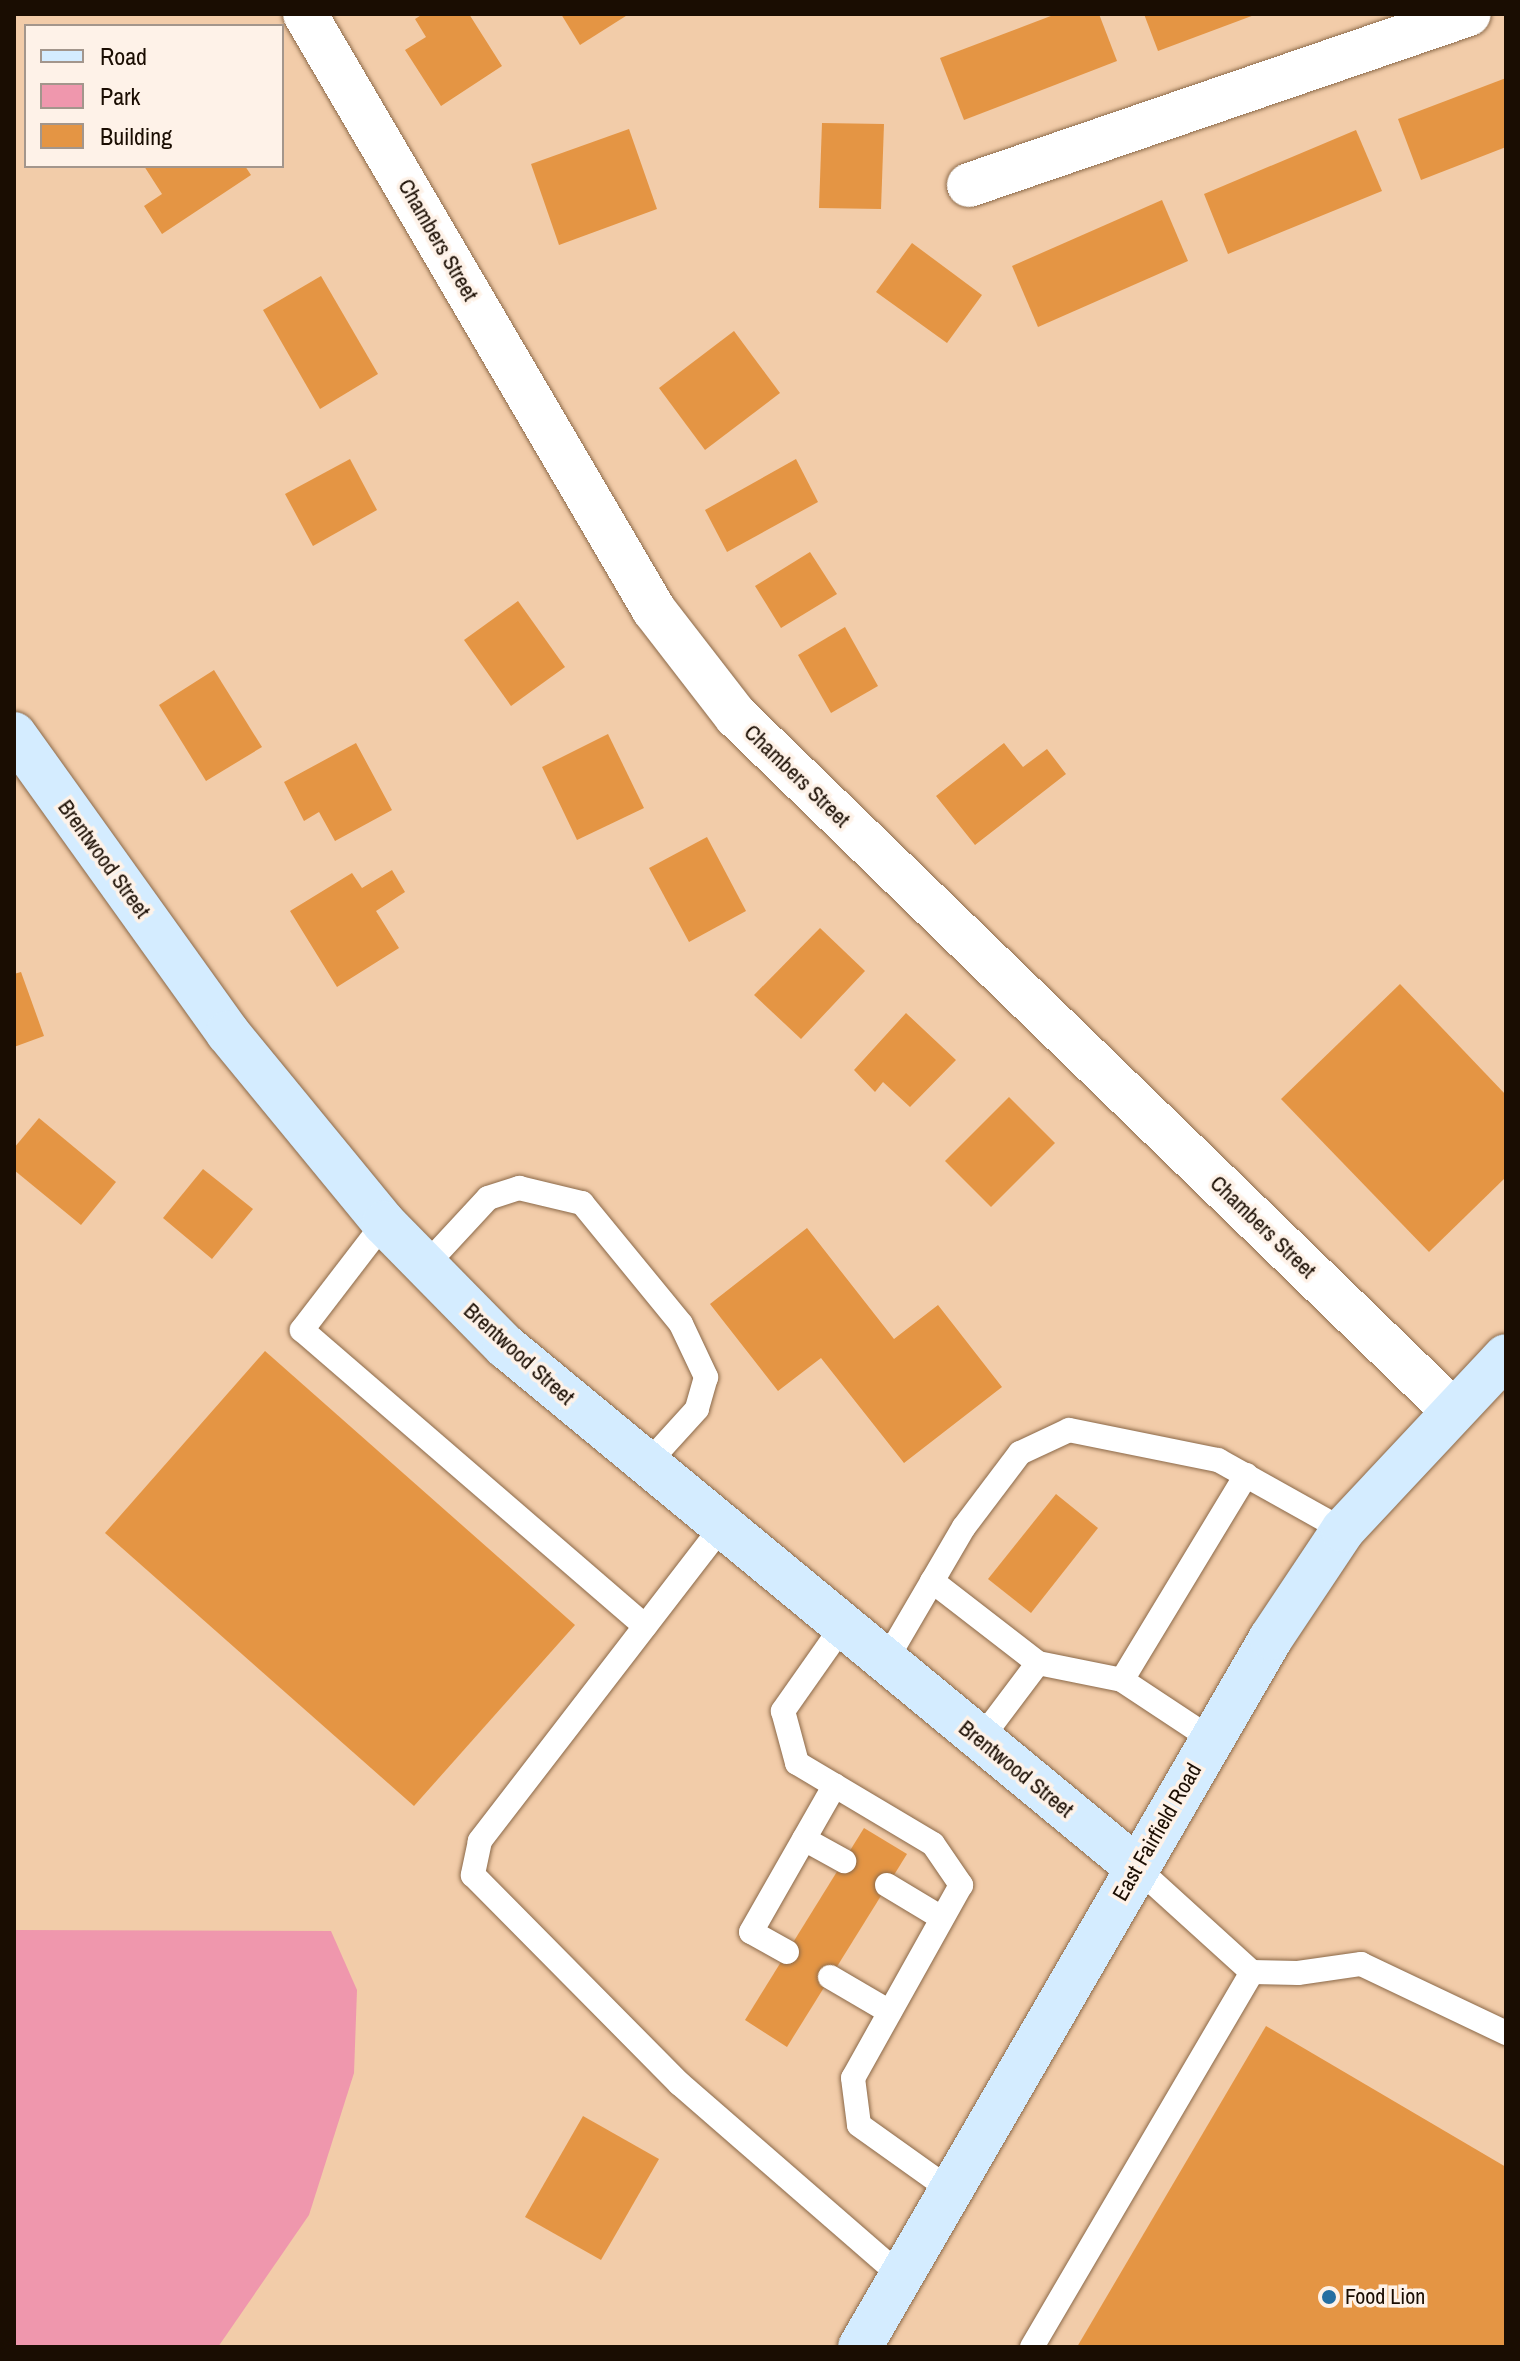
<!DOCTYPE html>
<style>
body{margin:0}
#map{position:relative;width:1520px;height:2361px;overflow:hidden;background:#f2cca9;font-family:"Archivo Narrow",sans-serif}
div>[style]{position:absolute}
.green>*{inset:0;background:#ef97ad}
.building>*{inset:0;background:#e49544}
.roads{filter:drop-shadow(0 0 2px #8b6949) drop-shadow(0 0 2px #8b6949)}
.service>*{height:24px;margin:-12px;padding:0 12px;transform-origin:12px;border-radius:12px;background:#fff}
.minor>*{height:44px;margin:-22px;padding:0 22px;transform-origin:22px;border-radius:22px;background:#fff}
.secondary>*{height:44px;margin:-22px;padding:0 22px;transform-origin:22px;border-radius:22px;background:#d4ecff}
.dots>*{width:22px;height:22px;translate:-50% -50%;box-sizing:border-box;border:4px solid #fef2e8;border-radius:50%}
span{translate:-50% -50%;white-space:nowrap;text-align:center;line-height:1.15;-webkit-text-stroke:7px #fef2e8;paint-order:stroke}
.street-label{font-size:22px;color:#1a0d02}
.poi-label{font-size:22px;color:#1a0d02}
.left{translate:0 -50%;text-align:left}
.frame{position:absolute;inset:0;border:16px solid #1a0d02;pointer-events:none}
.legend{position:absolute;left:24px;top:24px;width:260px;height:144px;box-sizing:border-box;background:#fef2e8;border:2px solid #a3968c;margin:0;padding:10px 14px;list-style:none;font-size:24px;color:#1a0d02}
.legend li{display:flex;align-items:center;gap:16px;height:40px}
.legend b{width:40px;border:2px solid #a3968c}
</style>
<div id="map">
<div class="green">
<div style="clip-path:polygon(14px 1930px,331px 1931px,357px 1990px,354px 2073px,309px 2215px,218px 2347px,14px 2347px)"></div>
</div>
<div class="building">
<div style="clip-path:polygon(423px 14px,469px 14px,502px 66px,441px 106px,405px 50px,426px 37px,415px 19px)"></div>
<div style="clip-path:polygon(561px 14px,629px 14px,580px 45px)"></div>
<div style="clip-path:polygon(1056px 14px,1099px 14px,1117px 61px,964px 120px,940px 58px)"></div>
<div style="clip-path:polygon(1144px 14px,1257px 14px,1158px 51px)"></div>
<div style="clip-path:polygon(1506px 78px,1506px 147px,1421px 180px,1398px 119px)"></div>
<div style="clip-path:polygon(822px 123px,884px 124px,881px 209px,819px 208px)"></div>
<div style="clip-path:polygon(629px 129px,657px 209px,559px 245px,531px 164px)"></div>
<div style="clip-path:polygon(1356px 130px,1382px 191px,1228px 254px,1204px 194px)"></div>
<div style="clip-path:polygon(144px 166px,245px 166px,251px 175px,162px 234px,144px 206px,162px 194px)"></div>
<div style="clip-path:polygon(1162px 200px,1188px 261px,1038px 327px,1012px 266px)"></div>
<div style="clip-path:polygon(912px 243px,982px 295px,947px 343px,876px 292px)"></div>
<div style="clip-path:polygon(321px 276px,378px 374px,320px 409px,263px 310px)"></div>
<div style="clip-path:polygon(734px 331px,780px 393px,705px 450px,659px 388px)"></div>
<div style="clip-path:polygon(350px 459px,377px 510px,313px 546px,285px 494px)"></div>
<div style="clip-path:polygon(796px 459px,818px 502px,727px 552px,705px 510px)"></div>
<div style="clip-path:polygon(810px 552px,837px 594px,781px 628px,755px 586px)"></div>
<div style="clip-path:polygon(518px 601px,565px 667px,511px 706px,464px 640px)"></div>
<div style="clip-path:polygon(845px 627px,878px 686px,831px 713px,798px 655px)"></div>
<div style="clip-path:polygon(214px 670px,262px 747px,206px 781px,159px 705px)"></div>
<div style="clip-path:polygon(608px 734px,644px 808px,577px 840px,542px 767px)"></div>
<div style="clip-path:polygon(356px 743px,392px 810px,335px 841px,319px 812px,304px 821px,284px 782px)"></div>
<div style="clip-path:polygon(1004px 743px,1023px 767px,1047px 749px,1066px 774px,975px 845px,936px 796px)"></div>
<div style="clip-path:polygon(707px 837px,746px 911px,689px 942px,649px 868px)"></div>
<div style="clip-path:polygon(392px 870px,405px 892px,376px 911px,399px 948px,337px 987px,290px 911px,352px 873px,362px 888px)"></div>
<div style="clip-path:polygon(820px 928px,865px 971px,801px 1039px,754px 995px)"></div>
<div style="clip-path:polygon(21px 972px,44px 1036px,14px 1047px,14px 974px)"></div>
<div style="clip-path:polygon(1400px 984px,1506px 1095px,1506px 1177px,1429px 1252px,1281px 1099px)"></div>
<div style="clip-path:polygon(906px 1013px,956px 1060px,910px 1107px,883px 1082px,875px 1092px,854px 1070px)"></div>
<div style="clip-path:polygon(1009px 1097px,1055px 1143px,991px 1207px,945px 1161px)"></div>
<div style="clip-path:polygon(39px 1118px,116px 1182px,81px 1225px,14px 1170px,14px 1148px)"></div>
<div style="clip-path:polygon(203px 1169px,253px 1209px,212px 1259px,163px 1218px)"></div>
<div style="clip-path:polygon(807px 1228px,894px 1339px,938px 1305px,1002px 1387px,904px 1463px,821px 1358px,778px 1391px,710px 1304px)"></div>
<div style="clip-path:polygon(265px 1351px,575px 1625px,414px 1806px,105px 1533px)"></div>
<div style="clip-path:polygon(1056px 1494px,1098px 1528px,1031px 1613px,988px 1579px)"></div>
<div style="clip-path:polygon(864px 1828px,907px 1854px,787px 2047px,745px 2020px)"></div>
<div style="clip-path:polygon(1266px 2026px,1506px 2167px,1506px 2347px,1077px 2347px)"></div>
<div style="clip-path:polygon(583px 2116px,659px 2159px,601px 2260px,525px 2217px)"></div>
</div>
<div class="roads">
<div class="service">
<div style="left:384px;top:1223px;width:135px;rotate:127.5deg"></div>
<div style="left:302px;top:1330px;width:453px;rotate:40.8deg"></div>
<div style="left:426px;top:1265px;width:91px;rotate:-47.2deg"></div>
<div style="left:488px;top:1198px;width:33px;rotate:-18deg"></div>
<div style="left:519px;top:1188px;width:65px;rotate:13.4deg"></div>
<div style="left:582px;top:1203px;width:156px;rotate:50.7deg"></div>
<div style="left:681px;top:1324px;width:59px;rotate:64.7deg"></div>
<div style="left:706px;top:1377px;width:33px;rotate:106deg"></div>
<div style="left:697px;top:1409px;width:76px;rotate:132.3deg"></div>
<div style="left:720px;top:1529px;width:394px;rotate:127.6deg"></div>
<div style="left:480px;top:1841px;width:35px;rotate:102deg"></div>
<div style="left:473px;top:1875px;width:294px;rotate:45.3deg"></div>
<div style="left:680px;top:2084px;width:293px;rotate:41deg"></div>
<div style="left:932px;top:1581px;width:134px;rotate:37.7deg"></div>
<div style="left:842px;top:1627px;width:103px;rotate:125.1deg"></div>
<div style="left:783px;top:1711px;width:54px;rotate:74.9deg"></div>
<div style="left:797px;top:1763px;width:158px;rotate:30.8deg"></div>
<div style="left:933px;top:1844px;width:50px;rotate:55.7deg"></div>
<div style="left:961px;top:1885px;width:221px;rotate:119.2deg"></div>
<div style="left:853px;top:2078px;width:47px;rotate:82.7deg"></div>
<div style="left:859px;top:2125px;width:112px;rotate:35.5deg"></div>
<div style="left:885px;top:1662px;width:156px;rotate:-59.7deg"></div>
<div style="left:964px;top:1527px;width:93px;rotate:-52.9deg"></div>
<div style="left:1020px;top:1453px;width:54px;rotate:-25.1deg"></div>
<div style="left:1069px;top:1430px;width:152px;rotate:11.4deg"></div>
<div style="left:1218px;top:1460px;width:143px;rotate:29.2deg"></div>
<div style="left:1211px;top:1739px;width:107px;rotate:-146.5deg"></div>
<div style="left:1122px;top:1680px;width:240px;rotate:-58.8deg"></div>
<div style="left:980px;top:1740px;width:96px;rotate:-53deg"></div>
<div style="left:1038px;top:1663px;width:86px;rotate:11.4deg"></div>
<div style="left:804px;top:1839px;width:46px;rotate:28.8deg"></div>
<div style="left:1136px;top:1867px;width:156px;rotate:42.2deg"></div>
<div style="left:887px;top:1885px;width:64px;rotate:31deg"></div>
<div style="left:787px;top:1952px;width:41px;rotate:-150.9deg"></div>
<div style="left:751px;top:1932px;width:169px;rotate:-60.3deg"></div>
<div style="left:830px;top:1977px;width:69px;rotate:30.3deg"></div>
<div style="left:1032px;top:2347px;width:435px;rotate:-59.6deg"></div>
<div style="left:1252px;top:1972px;width:46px;rotate:1.2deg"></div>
<div style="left:1298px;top:1973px;width:64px;rotate:-8.1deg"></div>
<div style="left:1361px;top:1964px;width:161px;rotate:25.4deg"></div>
</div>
<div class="minor">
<div style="left:305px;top:14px;width:691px;rotate:59.65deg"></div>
<div style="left:654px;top:610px;width:134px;rotate:52.3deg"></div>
<div style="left:736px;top:716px;width:996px;rotate:44.1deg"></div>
<div style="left:969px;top:185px;width:528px;rotate:-18.88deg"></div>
</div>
<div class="secondary">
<div style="left:14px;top:734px;width:368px;rotate:54.4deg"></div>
<div style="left:228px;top:1033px;width:246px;rotate:50.6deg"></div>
<div style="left:384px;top:1223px;width:173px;rotate:45.5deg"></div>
<div style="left:505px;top:1346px;width:818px;rotate:39.55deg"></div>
<div style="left:860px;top:2347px;width:820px;rotate:-59.9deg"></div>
<div style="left:1271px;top:1638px;width:130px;rotate:-56.3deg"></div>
<div style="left:1343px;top:1530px;width:238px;rotate:-46.9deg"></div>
</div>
</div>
<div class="dots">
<div style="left:1329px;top:2297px;background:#256fa2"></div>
</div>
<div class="street-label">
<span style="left:438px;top:240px;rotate:60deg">Chambers Street</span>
<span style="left:797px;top:776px;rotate:44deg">Chambers Street</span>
<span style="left:104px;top:859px;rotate:54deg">Brentwood Street</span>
<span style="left:1263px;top:1227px;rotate:44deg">Chambers Street</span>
<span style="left:519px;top:1354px;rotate:42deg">Brentwood Street</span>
<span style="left:1016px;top:1769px;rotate:39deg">Brentwood Street</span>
<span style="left:1157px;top:1832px;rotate:-60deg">East Fairfield Road</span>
</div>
<div class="poi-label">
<span class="left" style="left:1345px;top:2297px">Food Lion</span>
</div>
<div class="frame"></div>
<ul class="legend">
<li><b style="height:10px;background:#d4ecff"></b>Road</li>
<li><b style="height:22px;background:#ef97ad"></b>Park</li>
<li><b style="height:22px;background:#e49544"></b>Building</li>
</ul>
</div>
